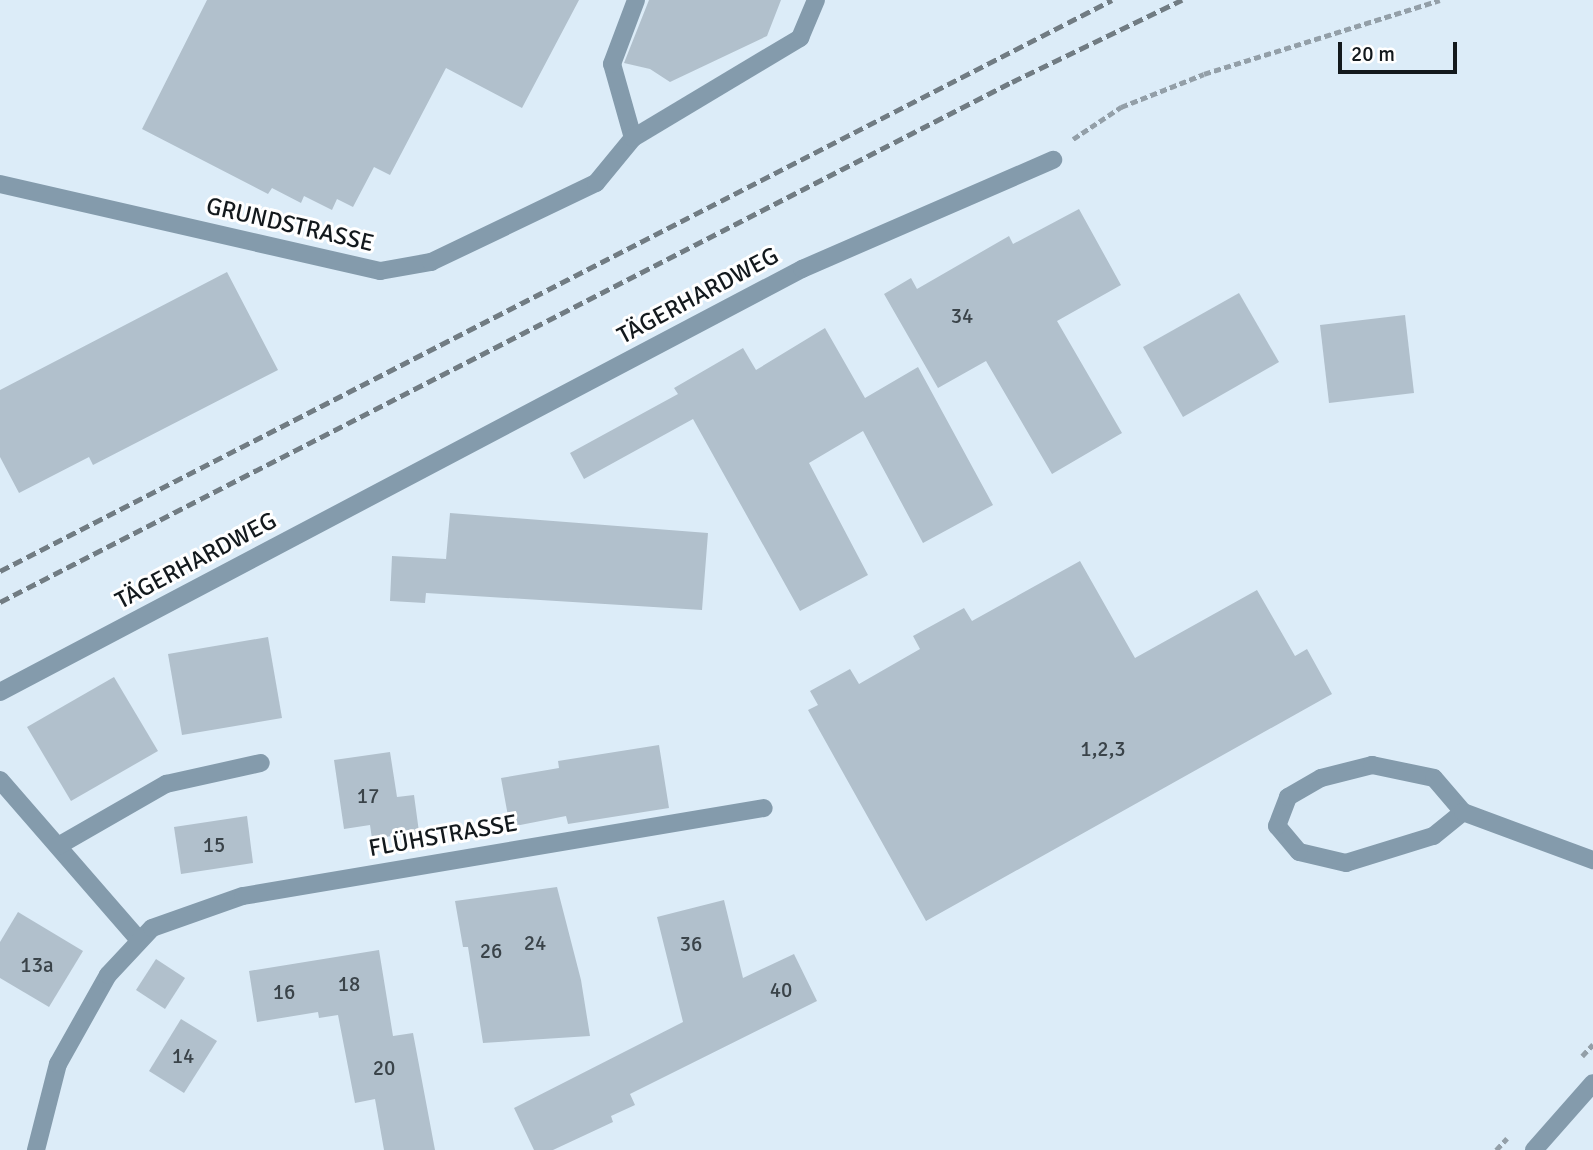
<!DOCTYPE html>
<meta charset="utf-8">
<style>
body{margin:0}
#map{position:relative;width:1593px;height:1150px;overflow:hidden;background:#dcecf8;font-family:Signika,sans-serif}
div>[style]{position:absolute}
.building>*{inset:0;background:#b1c0cc}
.path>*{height:4.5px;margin-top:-2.25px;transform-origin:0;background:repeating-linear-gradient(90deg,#939fa8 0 7px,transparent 0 10.5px)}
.minor>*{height:18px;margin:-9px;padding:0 9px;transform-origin:9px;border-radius:9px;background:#849bac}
.rail>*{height:5px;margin-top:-2.5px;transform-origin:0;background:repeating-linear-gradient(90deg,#717c83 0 10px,transparent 0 15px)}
span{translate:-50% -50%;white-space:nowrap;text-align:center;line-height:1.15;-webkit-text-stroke:6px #fff;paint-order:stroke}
.number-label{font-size:21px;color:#3a4349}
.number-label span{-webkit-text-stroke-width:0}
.street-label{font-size:24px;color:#13191d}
.scale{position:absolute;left:1338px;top:42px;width:119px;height:32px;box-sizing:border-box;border:4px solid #13191d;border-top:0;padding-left:9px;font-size:21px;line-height:24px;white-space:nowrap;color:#13191d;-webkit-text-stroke:5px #fff;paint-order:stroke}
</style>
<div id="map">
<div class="building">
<div style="clip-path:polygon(207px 0,579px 0,522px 108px,446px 68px,390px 175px,374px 167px,353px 207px,337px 199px,332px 210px,304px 196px,301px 203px,272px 188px,268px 194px,142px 129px)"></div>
<div style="clip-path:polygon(649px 0,781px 0,767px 36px,670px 82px,650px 69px,624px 63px)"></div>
<div style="clip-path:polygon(1079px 209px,1121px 285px,1057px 321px,1122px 433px,1052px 474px,986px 361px,938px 388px,884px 294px,911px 278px,917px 289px,1009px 236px,1013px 244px)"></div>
<div style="clip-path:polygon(227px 272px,278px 370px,93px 465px,89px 457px,19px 493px,0 457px,0 390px)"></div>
<div style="clip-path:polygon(1239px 293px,1279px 362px,1183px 417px,1143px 347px)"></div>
<div style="clip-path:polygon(1405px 315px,1414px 393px,1329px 403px,1320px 325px)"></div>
<div style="clip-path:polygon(825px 328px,865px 398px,918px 367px,993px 505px,923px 543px,863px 431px,809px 463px,868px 575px,800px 611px,693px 419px,584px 479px,570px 453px,678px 394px,674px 388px,743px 348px,756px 370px)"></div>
<div style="clip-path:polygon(450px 513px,708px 533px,702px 610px,426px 593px,425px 603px,390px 601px,392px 556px,446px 559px)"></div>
<div style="clip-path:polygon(1080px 561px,1135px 658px,1257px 590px,1295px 656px,1307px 649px,1332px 694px,926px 921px,808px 710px,818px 705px,810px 691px,850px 669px,859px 684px,920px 649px,913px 636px,964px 608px,972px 621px)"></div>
<div style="clip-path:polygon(268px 637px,282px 718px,182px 735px,168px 654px)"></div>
<div style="clip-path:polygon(114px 677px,158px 751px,71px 801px,27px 727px)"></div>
<div style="clip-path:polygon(659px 745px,669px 808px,568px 824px,566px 816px,510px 827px,501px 778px,559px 768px,558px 761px)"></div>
<div style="clip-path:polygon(390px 752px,397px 797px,414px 795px,419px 832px,372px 839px,370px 825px,344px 829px,334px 760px)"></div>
<div style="clip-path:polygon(247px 816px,253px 863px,181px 874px,174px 827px)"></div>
<div style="clip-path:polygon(557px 887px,581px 980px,590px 1036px,483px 1043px,468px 947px,463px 947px,455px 901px)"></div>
<div style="clip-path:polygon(724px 900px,743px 978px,794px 954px,817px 1001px,630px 1094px,635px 1105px,611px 1116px,613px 1122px,553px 1150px,534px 1150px,514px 1108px,683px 1022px,657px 917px)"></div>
<div style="clip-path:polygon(18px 912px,83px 951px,49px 1007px,0 978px,0 942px)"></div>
<div style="clip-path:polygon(379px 950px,393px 1036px,413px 1033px,435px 1150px,384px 1150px,375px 1099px,355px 1103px,338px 1015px,319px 1018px,318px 1012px,257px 1022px,249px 971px)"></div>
<div style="clip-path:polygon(156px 959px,185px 978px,165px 1009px,136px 990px)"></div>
<div style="clip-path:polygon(181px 1019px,217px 1041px,184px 1093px,149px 1071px)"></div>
</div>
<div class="path">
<div style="left:1073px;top:139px;width:58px;rotate:-33.7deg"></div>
<div style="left:1121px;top:107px;width:89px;rotate:-21.7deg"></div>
<div style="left:1204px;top:74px;width:247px;rotate:-17.4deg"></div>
<div style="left:1582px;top:1056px;width:16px;rotate:-47deg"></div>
<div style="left:1496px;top:1150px;width:16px;rotate:-47deg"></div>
</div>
<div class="minor">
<div style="left:633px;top:138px;width:77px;rotate:-105.8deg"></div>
<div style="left:612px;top:64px;width:68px;rotate:-69.4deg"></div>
<div style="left:0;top:184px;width:390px;rotate:12.9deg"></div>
<div style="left:380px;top:271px;width:52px;rotate:-10deg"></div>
<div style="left:431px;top:262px;width:183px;rotate:-25.6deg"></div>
<div style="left:596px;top:183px;width:58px;rotate:-50.6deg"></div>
<div style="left:633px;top:138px;width:195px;rotate:-30.9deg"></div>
<div style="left:800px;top:38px;width:41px;rotate:-67.2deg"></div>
<div style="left:0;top:692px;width:907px;rotate:-27.81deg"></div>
<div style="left:802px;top:269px;width:274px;rotate:-23.5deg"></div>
<div style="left:0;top:780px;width:211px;rotate:49deg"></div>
<div style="left:1463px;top:812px;width:38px;rotate:141deg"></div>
<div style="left:1433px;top:836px;width:91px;rotate:162.8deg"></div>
<div style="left:1346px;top:863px;width:48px;rotate:-166.8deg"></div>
<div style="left:1299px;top:852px;width:34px;rotate:-130deg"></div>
<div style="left:1277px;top:826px;width:31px;rotate:-69deg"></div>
<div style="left:1288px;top:797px;width:38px;rotate:-30deg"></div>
<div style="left:1321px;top:778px;width:53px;rotate:-14.3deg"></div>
<div style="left:1372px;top:765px;width:63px;rotate:11.8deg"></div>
<div style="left:1434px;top:778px;width:45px;rotate:49.5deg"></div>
<div style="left:1463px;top:812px;width:139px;rotate:20.3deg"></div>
<div style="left:58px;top:846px;width:125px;rotate:-29.9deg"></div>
<div style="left:166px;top:784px;width:97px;rotate:-12.5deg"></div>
<div style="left:36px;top:1150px;width:89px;rotate:-75.7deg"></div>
<div style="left:58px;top:1064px;width:102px;rotate:-60.7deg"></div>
<div style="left:108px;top:975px;width:64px;rotate:-46.9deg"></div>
<div style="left:152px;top:928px;width:96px;rotate:-19.4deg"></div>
<div style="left:243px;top:896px;width:528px;rotate:-9.59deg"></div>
<div style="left:1534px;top:1150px;width:89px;rotate:-48.6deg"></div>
</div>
<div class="rail">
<div style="left:0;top:571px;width:1250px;rotate:-27.18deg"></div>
<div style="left:0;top:602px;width:1138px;rotate:-27.2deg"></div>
<div style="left:1012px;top:82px;width:189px;rotate:-25.8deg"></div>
</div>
<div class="number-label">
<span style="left:962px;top:316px">34</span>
<span style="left:1103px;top:749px">1,2,3</span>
<span style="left:368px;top:796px">17</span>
<span style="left:214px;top:845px">15</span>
<span style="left:535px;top:943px">24</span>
<span style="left:691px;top:944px">36</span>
<span style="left:491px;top:951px">26</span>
<span style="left:37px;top:965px">13a</span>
<span style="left:349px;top:984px">18</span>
<span style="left:781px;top:990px">40</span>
<span style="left:284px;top:992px">16</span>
<span style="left:183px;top:1056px">14</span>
<span style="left:384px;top:1068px">20</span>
</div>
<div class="street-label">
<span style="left:290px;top:225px;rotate:13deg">GRUNDSTRASSE</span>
<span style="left:698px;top:296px;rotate:-28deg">TÄGERHARDWEG</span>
<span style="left:196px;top:561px;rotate:-28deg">TÄGERHARDWEG</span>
<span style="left:443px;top:836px;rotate:-10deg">FLÜHSTRASSE</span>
</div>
<div class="scale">20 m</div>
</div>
